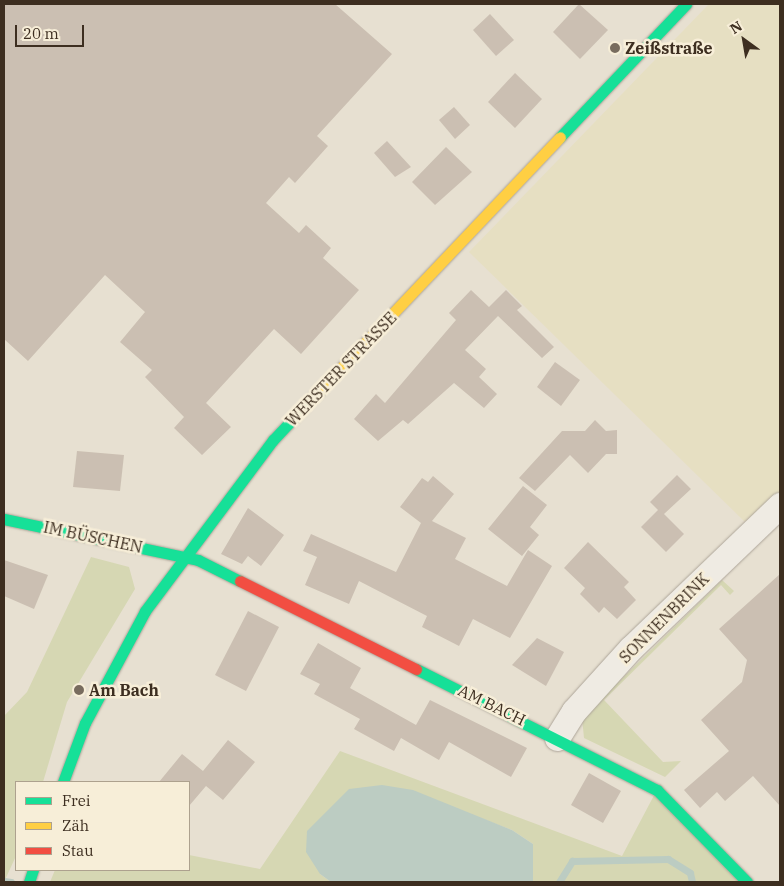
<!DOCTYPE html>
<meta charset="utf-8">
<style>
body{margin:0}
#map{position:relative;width:784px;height:886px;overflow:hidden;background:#e7e0d1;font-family:"IBM Plex Serif",serif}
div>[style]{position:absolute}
.farmland>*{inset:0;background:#e6dfc2}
.green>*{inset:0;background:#d6d7b3}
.water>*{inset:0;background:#bcccc2}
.stream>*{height:7px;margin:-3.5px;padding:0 3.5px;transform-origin:3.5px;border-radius:3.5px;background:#bcccc2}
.building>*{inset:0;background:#cbbfb2}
.roads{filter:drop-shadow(0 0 1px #ada599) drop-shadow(0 0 1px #ada599)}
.street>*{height:25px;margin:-12.5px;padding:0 12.5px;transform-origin:12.5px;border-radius:12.5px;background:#efebe3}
.fast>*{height:11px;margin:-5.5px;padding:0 5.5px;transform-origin:5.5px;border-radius:5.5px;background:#16e098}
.slow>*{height:11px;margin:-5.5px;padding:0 5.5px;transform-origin:5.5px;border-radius:5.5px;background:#ffcf43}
.jam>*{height:11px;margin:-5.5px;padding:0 5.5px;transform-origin:5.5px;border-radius:5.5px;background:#f24e42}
.dots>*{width:14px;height:14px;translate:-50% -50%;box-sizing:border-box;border:2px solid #f7eed8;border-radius:50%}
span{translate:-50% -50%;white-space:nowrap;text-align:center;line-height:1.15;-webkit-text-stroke:5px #f7eed8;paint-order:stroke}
.poi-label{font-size:16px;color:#3d2e20;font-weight:700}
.left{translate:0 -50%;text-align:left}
.street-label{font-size:16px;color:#3d2e20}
.frame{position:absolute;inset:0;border:5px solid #3d2e20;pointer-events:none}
.legend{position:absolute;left:15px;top:781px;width:175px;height:90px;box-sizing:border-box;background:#f7eed8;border:1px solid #ada18e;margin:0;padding:6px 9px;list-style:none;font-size:15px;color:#3d2e20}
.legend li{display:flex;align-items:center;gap:10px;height:25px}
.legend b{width:25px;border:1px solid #ada18e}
.north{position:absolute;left:719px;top:15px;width:50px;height:50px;-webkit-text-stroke:4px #f7eed8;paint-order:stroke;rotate:328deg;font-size:14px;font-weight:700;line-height:20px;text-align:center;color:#3d2e20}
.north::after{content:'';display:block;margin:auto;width:18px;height:22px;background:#3d2e20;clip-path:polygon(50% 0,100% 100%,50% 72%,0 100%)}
.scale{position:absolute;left:15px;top:25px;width:69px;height:22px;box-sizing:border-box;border:2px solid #3d2e20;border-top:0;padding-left:6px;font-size:15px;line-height:18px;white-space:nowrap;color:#3d2e20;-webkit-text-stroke:4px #f7eed8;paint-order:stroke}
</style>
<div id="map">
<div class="farmland">
<div style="clip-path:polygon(709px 4px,780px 4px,780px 492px,746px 523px,469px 252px)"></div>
</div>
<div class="green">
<div style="clip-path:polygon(91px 557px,129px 567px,135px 589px,67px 702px,43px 782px,16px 782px,16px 856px,4px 882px,4px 716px,27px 692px)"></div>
<div style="clip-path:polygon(722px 580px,734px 591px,730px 595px,721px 585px,604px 700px,663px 762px,681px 761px,665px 777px,584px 738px,582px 718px)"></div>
<div style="clip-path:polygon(340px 751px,622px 856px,660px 784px,750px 882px,533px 882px,533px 844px,512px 830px,446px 805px,320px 874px,331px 882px,50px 882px,55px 870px,189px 870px,189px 855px,260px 869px)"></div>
</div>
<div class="water">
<div style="clip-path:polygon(382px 785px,413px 790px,512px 830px,533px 844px,533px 882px,331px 882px,320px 874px,306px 852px,307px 831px,349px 789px)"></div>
</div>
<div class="stream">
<div style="left:4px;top:881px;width:7px;rotate:8deg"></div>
<div style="left:559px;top:882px;width:25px;rotate:-58deg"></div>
<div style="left:572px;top:861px;width:96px;rotate:-1.2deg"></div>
<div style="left:668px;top:859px;width:26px;rotate:32deg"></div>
<div style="left:690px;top:873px;width:9px;rotate:77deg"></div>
</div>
<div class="building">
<div style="clip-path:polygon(4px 4px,335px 4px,392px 54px,317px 136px,328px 146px,295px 183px,289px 177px,266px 203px,299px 233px,306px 225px,331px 248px,323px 258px,359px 290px,301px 354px,274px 329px,206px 403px,231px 427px,202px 455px,174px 428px,184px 417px,145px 377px,152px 370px,120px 342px,145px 312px,105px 275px,28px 361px,4px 339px)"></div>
<div style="clip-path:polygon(579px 4px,608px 30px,580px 59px,553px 32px)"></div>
<div style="clip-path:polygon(490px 14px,514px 40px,496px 56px,473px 30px)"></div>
<div style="clip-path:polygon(515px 73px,542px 99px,515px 128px,488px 102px)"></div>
<div style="clip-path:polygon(454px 107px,470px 125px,455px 139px,439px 120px)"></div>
<div style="clip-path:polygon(387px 141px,411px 167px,395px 177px,374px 153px)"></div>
<div style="clip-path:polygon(446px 147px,472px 172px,435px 205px,412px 182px)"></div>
<div style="clip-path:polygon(471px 290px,489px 307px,506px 290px,522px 306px,517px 310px,554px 347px,542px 358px,498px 316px,465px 350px,486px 369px,479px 377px,497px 394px,484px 408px,454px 383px,408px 424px,403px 420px,378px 441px,354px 419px,376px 394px,385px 403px,456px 320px,449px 313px)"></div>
<div style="clip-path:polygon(555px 362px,580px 380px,561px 406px,537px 387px)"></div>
<div style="clip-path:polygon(595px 420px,606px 431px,617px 430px,617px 454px,606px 454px,588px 473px,570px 455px,535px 491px,519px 478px,562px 431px,585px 431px)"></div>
<div style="clip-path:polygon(77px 451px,124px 455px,120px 491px,73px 487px)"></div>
<div style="clip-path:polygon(677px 475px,691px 489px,664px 514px,684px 534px,666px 552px,641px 527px,658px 510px,650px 502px)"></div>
<div style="clip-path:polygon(433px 476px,454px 494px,432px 521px,466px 538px,455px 559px,507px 586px,528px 550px,552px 566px,510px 638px,473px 619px,459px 646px,422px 627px,427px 616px,359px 581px,349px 604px,305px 585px,317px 557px,303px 551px,311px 534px,396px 572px,421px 523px,400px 507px,422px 478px,428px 482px)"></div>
<div style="clip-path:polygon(523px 486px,547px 505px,530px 527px,539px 535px,522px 556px,488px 529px)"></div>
<div style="clip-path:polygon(248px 508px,284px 535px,261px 566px,248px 556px,242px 564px,221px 554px)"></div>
<div style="clip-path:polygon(588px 542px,629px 582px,624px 587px,636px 600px,617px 619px,604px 607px,599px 613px,580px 594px,585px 588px,564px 568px)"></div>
<div style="clip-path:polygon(4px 560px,48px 575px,34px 609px,4px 596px)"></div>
<div style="clip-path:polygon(780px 574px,780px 806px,753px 776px,725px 801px,717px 792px,700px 808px,684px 790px,729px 751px,701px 720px,742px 682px,747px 660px,719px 629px)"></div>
<div style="clip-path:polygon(248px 611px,279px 627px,246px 691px,215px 675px)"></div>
<div style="clip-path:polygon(537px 638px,564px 652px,546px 686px,512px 665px)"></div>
<div style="clip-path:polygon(318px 643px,361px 668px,350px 688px,416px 725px,430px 700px,527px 748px,511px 777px,449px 742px,439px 760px,401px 738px,394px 751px,354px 729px,360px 719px,314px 694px,320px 684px,300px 674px)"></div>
<div style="clip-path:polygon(228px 740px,255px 762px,223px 800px,206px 786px,189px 806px,189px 782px,159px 782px,182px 754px,203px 771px)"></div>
<div style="clip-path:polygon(589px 773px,621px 791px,603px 823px,571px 805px)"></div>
</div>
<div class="roads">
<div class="street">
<div style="left:557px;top:738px;width:32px;rotate:-58deg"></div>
<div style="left:574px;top:711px;width:85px;rotate:-47.9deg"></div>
<div style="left:631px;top:648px;width:207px;rotate:-43.8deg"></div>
</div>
<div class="fast">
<div style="left:560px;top:137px;width:183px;rotate:-46.5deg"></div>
<div style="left:4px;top:519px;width:198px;rotate:11.9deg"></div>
<div style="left:198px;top:560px;width:47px;rotate:26.6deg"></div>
<div style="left:416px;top:669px;width:270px;rotate:26.7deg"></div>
<div style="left:657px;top:790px;width:129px;rotate:45.6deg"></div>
<div style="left:63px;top:782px;width:63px;rotate:-69.6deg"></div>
<div style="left:85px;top:723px;width:127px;rotate:-61.8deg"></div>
<div style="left:145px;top:611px;width:214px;rotate:-53.2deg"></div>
<div style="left:273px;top:440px;width:70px;rotate:-46.7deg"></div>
<div style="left:29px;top:882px;width:13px;rotate:-72deg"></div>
</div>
<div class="slow">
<div style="left:321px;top:389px;width:347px;rotate:-46.5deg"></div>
</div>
<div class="jam">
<div style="left:240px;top:581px;width:197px;rotate:26.6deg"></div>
</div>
</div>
<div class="dots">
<div style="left:615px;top:48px;background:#786c5e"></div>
<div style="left:79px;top:690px;background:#786c5e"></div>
</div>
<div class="poi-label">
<span class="left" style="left:625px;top:48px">Zeißstraße</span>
<span class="left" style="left:89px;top:690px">Am Bach</span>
</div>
<div class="street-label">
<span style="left:341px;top:369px;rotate:-46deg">WERSTER STRASSE</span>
<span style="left:93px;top:537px;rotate:12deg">IM BÜSCHEN</span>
<span style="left:664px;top:618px;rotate:-45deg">SONNENBRINK</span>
<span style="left:492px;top:705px;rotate:26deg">AM BACH</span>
</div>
<div class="frame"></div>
<ul class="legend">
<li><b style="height:6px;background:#16e098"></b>Frei</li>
<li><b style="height:6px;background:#ffcf43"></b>Zäh</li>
<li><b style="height:6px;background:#f24e42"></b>Stau</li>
</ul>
<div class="north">N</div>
<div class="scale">20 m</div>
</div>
